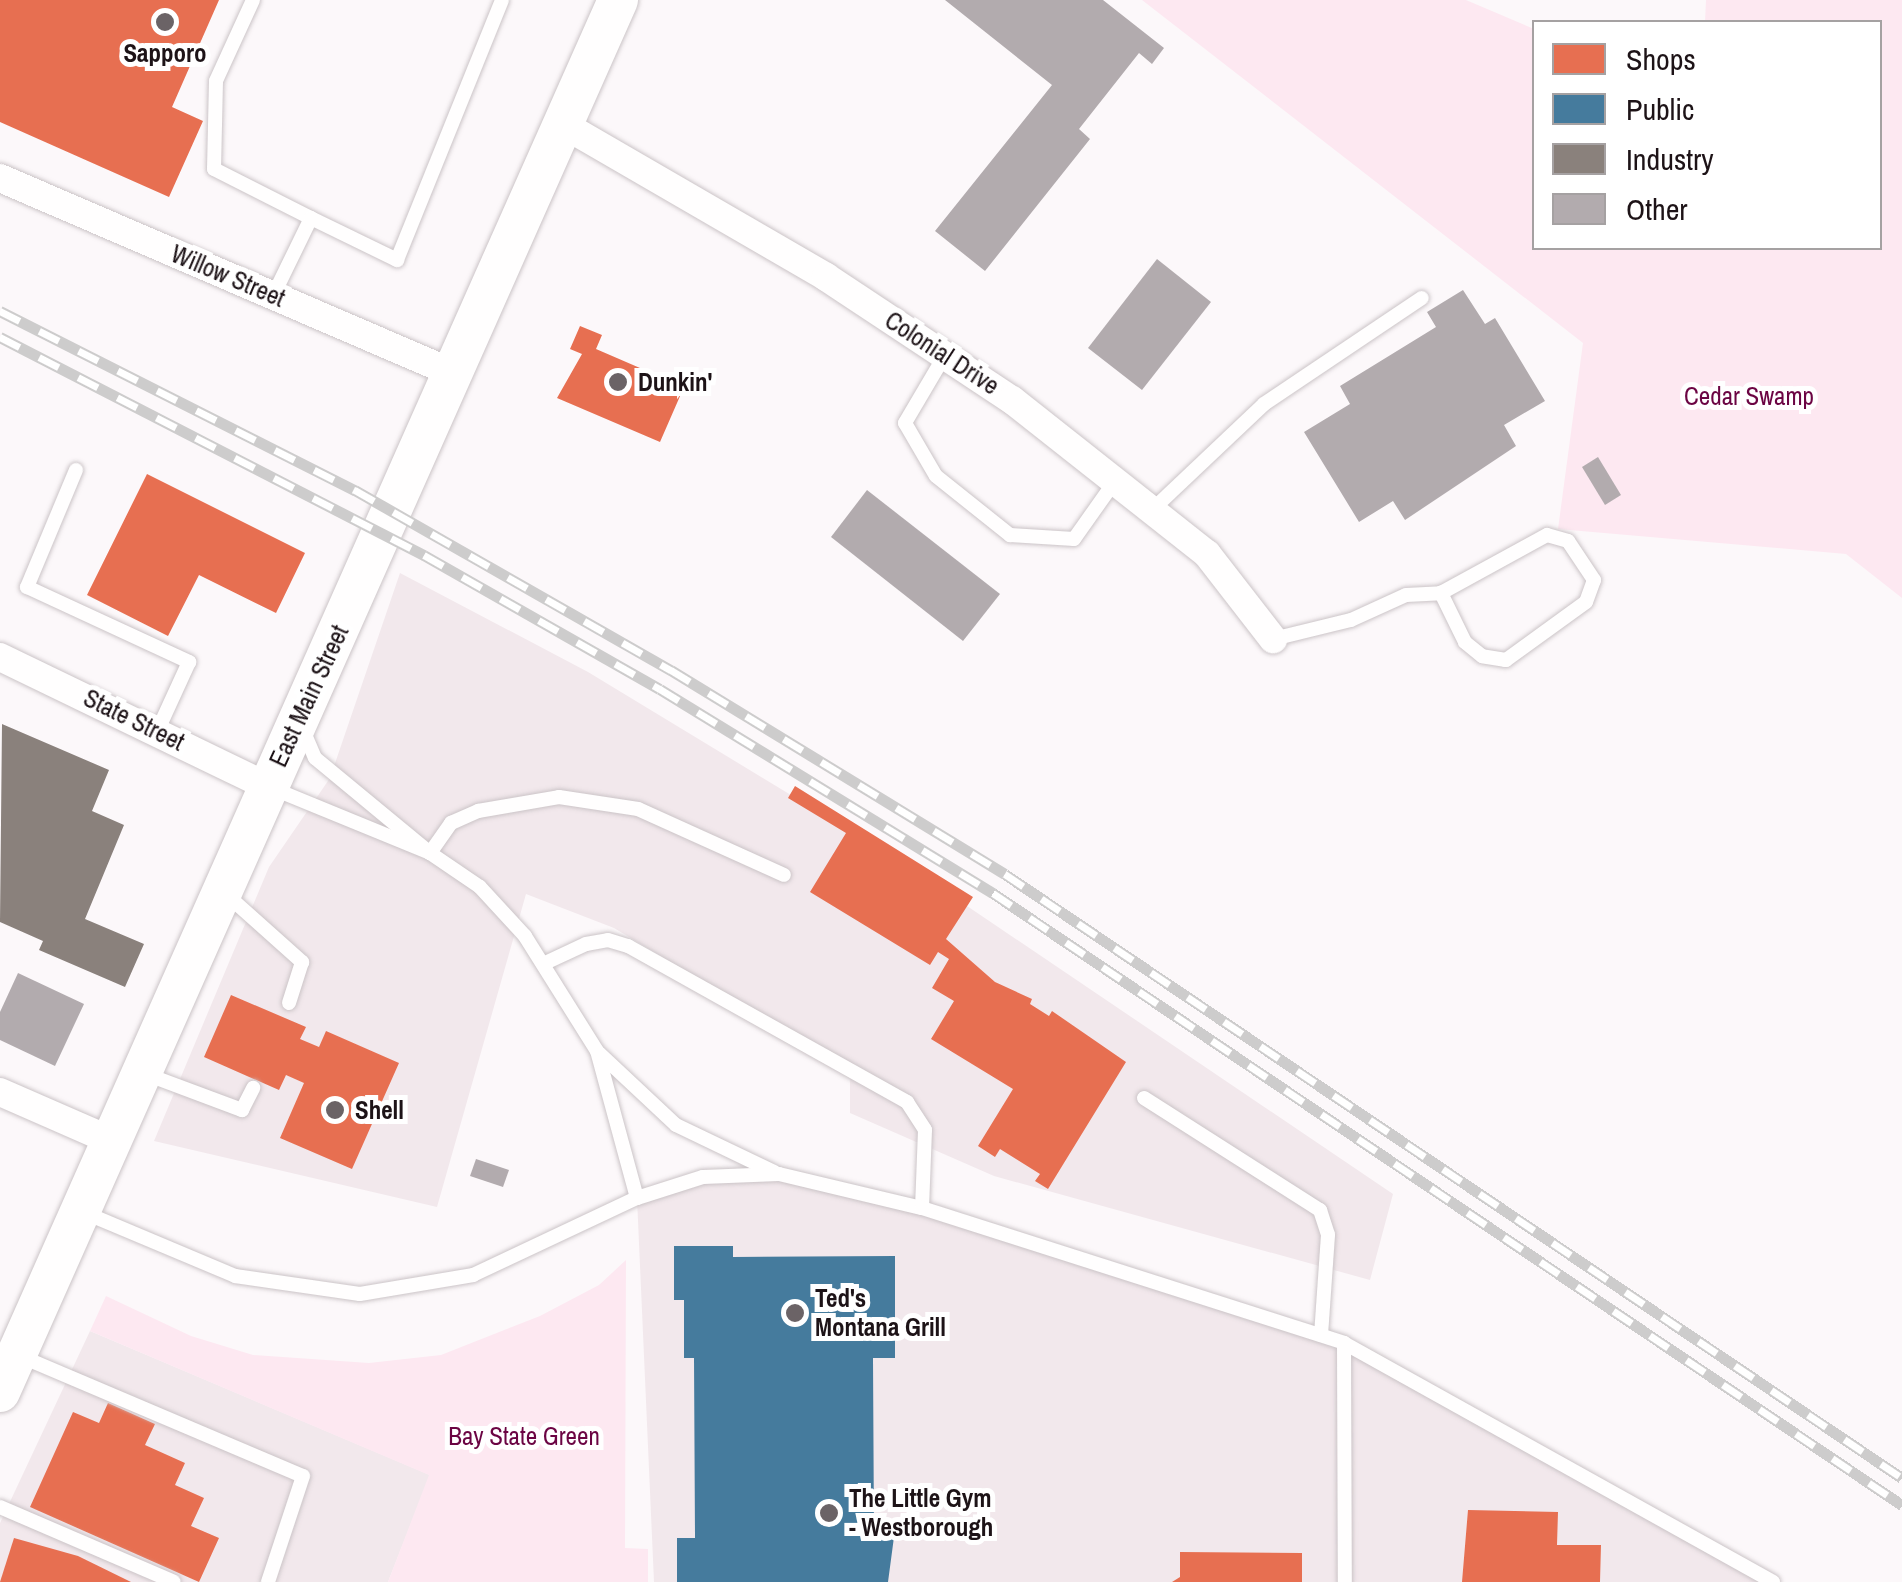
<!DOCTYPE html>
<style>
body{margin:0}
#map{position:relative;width:1902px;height:1582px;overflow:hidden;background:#fcf8fa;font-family:"Archivo Narrow",sans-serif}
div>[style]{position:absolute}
.built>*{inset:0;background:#f2e8ec}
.green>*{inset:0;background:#fde8f1}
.shops>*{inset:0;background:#e76f51}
.public>*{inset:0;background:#457b9d}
.industry>*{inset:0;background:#8a817c}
.building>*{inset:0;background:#b2abae}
.roads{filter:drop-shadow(0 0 2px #cbc4c7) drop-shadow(0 0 2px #cbc4c7)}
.lane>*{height:14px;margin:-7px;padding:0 7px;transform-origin:7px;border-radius:7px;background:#fffefe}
.street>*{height:28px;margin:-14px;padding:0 14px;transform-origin:14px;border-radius:14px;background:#fffefe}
.secondary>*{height:40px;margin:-20px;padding:0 20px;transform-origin:20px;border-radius:20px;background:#fffefe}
.rail>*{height:11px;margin-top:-5.5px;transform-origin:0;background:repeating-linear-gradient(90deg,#fff 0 22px,#cdcccc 0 44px);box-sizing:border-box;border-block:2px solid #cdcccc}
.dots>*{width:28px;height:28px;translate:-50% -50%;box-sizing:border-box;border:5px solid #fff;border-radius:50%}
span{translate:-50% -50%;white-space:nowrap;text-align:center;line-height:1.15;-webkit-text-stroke:10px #fff;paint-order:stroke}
.poi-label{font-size:25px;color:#1d1317;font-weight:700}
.left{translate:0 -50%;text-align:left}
.street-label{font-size:25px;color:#1d1317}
.park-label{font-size:25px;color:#6b0443}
.legend{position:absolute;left:1532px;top:20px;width:350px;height:230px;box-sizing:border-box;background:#fff;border:2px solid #a5a1a2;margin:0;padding:12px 18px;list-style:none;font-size:30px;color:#1d1317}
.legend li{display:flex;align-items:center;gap:20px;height:50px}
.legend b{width:50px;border:2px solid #a5a1a2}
</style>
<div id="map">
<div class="built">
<div style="clip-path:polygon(400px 573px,588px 672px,908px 866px,1393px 1194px,1370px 1280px,994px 1176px,850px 1113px,850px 1070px,614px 928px,526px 894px,437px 1207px,154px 1141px,269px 867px,330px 778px)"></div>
<div style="clip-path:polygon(779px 1174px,922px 1208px,1344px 1343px,1773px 1582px,654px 1582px,637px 1198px,703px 1177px)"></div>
<div style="clip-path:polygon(90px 1331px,430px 1475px,388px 1582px,0 1582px,0 1523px)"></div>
</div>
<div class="green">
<div style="clip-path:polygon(1142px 0,1466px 0,1534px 29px,1534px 248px,1880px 248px,1880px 22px,1705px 22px,1706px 0,1902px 0,1902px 598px,1846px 554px,1558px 529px,1583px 343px)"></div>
<div style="clip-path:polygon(626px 1260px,625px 1548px,648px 1549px,648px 1582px,388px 1582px,429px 1475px,90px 1331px,106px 1296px,191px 1336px,253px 1355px,369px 1363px,441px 1355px,540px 1316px,599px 1285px)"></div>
</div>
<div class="shops">
<div style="clip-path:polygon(0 0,219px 0,172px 107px,203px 121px,169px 197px,0 122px)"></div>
<div style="clip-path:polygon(580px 326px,602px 335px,596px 349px,684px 387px,660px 442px,557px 398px,582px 354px,570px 349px)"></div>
<div style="clip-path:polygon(147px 474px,305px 553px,276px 613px,199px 575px,168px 636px,87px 595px)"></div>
<div style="clip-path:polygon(795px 786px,973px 897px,946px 939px,995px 982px,1032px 999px,1030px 1004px,1049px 1016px,1052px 1011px,1126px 1062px,1048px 1189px,1035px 1181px,1040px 1174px,1000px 1149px,995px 1157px,978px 1146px,1013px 1089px,931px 1039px,954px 1001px,932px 988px,949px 959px,938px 952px,930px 965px,810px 892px,846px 833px,788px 798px)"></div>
<div style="clip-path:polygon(231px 995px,306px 1027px,300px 1039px,319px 1047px,326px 1031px,399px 1063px,352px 1169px,280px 1138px,304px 1083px,286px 1075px,279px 1090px,204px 1057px)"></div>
<div style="clip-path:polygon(108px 1403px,155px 1424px,145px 1445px,185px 1463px,175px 1485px,204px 1498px,191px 1526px,219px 1538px,199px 1582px,30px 1507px,73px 1412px,99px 1423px)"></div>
<div style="clip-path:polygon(1468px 1510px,1558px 1512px,1557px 1545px,1601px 1545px,1600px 1582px,1462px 1582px)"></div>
<div style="clip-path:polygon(14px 1538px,78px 1556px,131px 1582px,0 1582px)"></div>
<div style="clip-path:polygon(1180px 1552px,1302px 1553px,1302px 1582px,1172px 1582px,1180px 1577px)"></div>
</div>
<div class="public">
<div style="clip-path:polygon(674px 1246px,733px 1246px,733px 1257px,895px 1256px,895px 1358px,873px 1358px,874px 1537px,894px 1537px,888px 1582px,677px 1582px,677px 1538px,695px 1538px,694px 1358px,684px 1358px,684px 1300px,674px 1300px)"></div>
</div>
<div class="industry">
<div style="clip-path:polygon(2px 724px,109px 770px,92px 811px,124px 825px,85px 919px,144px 944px,125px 987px,39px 950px,43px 941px,0 922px)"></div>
</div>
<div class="building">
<div style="clip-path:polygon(945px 0,1103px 0,1164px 48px,1152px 64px,1139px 53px,1079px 129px,1090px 139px,985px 271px,935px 231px,1052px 85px)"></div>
<div style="clip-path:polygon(1157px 259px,1211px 302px,1142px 390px,1088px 348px)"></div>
<div style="clip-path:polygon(1463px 290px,1485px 324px,1495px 318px,1545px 401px,1504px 425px,1516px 446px,1405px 520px,1393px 501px,1359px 522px,1304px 432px,1350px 404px,1340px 386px,1436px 327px,1427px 312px)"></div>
<div style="clip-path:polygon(1598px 457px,1621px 495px,1605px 505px,1582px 467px)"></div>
<div style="clip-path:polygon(867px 490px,1000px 594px,963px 641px,831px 537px)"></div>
<div style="clip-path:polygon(18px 973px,84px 1004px,55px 1066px,0 1040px,0 1012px)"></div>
<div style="clip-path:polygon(476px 1159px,509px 1170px,503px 1187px,470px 1176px)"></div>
</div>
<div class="roads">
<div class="lane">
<div style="left:253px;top:0;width:89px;rotate:114.6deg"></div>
<div style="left:216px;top:81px;width:88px;rotate:91.3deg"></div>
<div style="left:214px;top:169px;width:109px;rotate:26.8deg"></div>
<div style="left:311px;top:218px;width:87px;rotate:116deg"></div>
<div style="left:311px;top:218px;width:96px;rotate:26deg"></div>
<div style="left:397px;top:260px;width:280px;rotate:-68deg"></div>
<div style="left:945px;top:355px;width:79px;rotate:120.5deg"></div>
<div style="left:905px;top:423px;width:61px;rotate:59.7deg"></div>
<div style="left:936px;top:476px;width:95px;rotate:38.6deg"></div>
<div style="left:1010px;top:535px;width:64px;rotate:3.6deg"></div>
<div style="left:1074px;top:539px;width:71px;rotate:-54.7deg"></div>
<div style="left:76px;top:470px;width:127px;rotate:112.7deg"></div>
<div style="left:27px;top:587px;width:179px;rotate:24.8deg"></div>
<div style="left:189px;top:662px;width:77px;rotate:114.6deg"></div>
<div style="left:1152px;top:510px;width:154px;rotate:-43.4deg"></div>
<div style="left:1264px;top:404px;width:190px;rotate:-33.9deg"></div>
<div style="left:1273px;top:639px;width:80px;rotate:-13.7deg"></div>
<div style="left:1351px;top:620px;width:60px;rotate:-24.4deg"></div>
<div style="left:1406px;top:595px;width:35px;rotate:-3deg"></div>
<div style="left:1441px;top:593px;width:121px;rotate:-28.7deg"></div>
<div style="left:1547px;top:535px;width:22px;rotate:16deg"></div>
<div style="left:1568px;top:541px;width:47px;rotate:56.3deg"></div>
<div style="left:1594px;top:580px;width:23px;rotate:110deg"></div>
<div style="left:1586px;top:602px;width:99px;rotate:144.1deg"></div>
<div style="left:1506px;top:660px;width:24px;rotate:-171deg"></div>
<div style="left:1482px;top:656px;width:22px;rotate:-141deg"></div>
<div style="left:1465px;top:642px;width:55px;rotate:-116.1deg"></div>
<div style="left:274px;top:789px;width:169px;rotate:22.3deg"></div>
<div style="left:430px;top:853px;width:149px;rotate:-140.4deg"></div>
<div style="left:315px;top:758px;width:30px;rotate:-113deg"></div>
<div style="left:227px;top:895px;width:101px;rotate:41.8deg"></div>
<div style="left:302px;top:962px;width:43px;rotate:107.6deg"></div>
<div style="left:543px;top:964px;width:47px;rotate:-24.9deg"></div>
<div style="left:586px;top:944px;width:22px;rotate:-10deg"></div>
<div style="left:608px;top:940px;width:21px;rotate:17deg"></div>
<div style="left:628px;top:946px;width:320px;rotate:29.2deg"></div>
<div style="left:907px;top:1102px;width:33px;rotate:57deg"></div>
<div style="left:925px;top:1130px;width:78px;rotate:92.2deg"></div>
<div style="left:599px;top:1053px;width:105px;rotate:43.1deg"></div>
<div style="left:676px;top:1125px;width:109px;rotate:25.6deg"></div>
<div style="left:143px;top:1073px;width:106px;rotate:20.5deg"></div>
<div style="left:242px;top:1110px;width:25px;rotate:-63deg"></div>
<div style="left:1144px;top:1098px;width:209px;rotate:32.5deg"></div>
<div style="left:1320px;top:1210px;width:26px;rotate:72deg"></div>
<div style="left:1328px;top:1235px;width:100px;rotate:94deg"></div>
<div style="left:637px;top:1198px;width:152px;rotate:-105.2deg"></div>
<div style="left:597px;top:1051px;width:136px;rotate:-122.1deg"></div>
<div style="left:525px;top:936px;width:67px;rotate:-132.6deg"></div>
<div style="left:480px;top:887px;width:60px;rotate:-145.8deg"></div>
<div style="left:430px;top:853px;width:37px;rotate:-55deg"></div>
<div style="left:451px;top:823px;width:30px;rotate:-24deg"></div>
<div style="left:478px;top:811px;width:82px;rotate:-9.8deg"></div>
<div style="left:559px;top:797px;width:80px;rotate:8.6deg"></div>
<div style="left:638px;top:809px;width:160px;rotate:24.3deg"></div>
<div style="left:83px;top:1212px;width:165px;rotate:22.8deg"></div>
<div style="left:235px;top:1276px;width:126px;rotate:8.2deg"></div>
<div style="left:360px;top:1294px;width:115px;rotate:-9.5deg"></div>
<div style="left:473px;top:1275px;width:181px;rotate:-25.2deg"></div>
<div style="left:637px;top:1198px;width:69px;rotate:-17.7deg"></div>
<div style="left:703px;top:1177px;width:76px;rotate:-2.3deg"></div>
<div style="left:779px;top:1174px;width:147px;rotate:13.4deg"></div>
<div style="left:922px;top:1208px;width:443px;rotate:17.7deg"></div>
<div style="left:1344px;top:1343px;width:491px;rotate:29.1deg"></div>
<div style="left:1344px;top:1343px;width:239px;rotate:89.8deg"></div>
<div style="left:20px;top:1356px;width:307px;rotate:23deg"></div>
<div style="left:303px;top:1476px;width:112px;rotate:108.3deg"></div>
<div style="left:0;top:1507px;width:189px;rotate:23.3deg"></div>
</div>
<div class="street">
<div style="left:564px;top:125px;width:303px;rotate:30.1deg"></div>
<div style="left:826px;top:277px;width:223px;rotate:33.5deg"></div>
<div style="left:1012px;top:400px;width:248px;rotate:38.3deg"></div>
<div style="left:1207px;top:554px;width:108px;rotate:52.2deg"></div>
<div style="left:0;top:178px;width:495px;rotate:23.3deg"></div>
<div style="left:0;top:657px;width:297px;rotate:25.8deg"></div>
<div style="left:0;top:1092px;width:122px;rotate:23.6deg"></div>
</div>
<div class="secondary">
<div style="left:0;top:1392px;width:1523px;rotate:-66.06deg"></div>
</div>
</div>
<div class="rail">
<div style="left:0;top:311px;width:398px;rotate:26.8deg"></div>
<div style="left:355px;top:490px;width:364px;rotate:29.7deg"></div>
<div style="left:671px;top:670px;width:391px;rotate:31.4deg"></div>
<div style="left:1005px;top:874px;width:1081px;rotate:33.95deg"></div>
<div style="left:0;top:337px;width:477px;rotate:27.2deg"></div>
<div style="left:424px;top:555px;width:271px;rotate:29.6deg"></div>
<div style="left:660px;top:689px;width:391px;rotate:31.5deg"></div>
<div style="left:993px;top:893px;width:1096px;rotate:33.95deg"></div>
</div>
<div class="dots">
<div style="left:165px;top:22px;background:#6b6366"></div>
<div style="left:618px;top:382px;background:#6b6366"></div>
<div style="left:335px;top:1110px;background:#6b6366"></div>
<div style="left:795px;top:1313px;background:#6b6366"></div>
<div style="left:829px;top:1513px;background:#6b6366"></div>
</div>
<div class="poi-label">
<span style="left:165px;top:53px">Sapporo</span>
<span class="left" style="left:638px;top:382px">Dunkin'</span>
<span class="left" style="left:355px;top:1110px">Shell</span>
<span class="left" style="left:815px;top:1313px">Ted's<br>Montana Grill</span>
<span class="left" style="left:849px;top:1513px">The Little Gym<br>- Westborough</span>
</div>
<div class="street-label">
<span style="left:228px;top:276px;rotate:23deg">Willow Street</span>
<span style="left:942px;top:353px;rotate:33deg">Colonial Drive</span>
<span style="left:309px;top:696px;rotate:-65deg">East Main Street</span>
<span style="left:134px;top:720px;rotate:26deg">State Street</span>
</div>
<div class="park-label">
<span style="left:1749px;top:396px">Cedar Swamp</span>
<span style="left:524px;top:1436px">Bay State Green</span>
</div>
<ul class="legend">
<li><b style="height:28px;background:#e76f51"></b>Shops</li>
<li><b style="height:28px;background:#457b9d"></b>Public</li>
<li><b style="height:28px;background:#8a817c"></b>Industry</li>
<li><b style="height:28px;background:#b2abae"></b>Other</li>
</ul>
</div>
